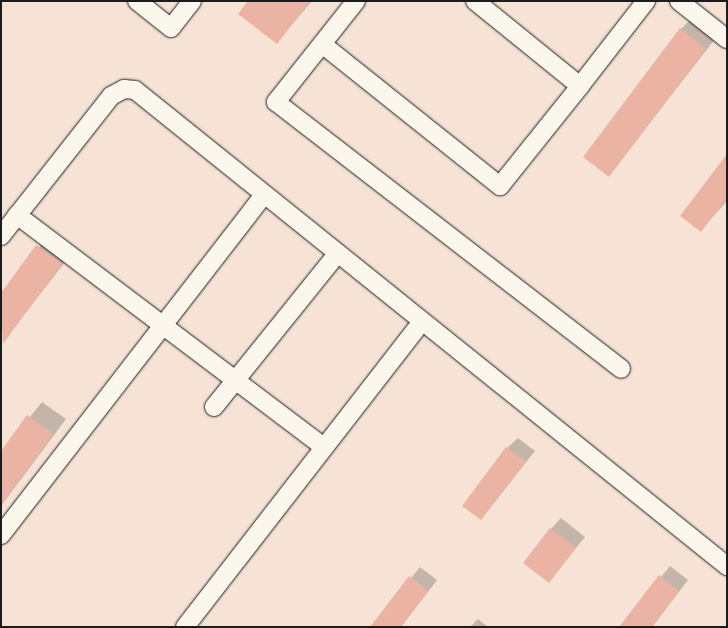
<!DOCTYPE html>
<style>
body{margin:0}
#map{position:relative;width:728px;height:628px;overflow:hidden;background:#f6e3d6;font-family:Dekko,sans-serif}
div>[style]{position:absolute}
.shadow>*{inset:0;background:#0003}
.building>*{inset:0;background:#ebb3a3}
.roads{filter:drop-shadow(0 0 1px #1c1c1c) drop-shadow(0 0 1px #1c1c1c)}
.minor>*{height:18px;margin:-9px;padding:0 9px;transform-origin:9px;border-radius:9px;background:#fbf7ec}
span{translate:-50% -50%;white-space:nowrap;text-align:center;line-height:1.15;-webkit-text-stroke:4.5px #fbf7ec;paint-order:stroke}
.frame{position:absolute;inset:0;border:2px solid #1c1c1c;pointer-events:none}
</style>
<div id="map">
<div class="shadow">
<div style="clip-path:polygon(250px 1px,312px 1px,277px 42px)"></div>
<div style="clip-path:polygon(695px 15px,719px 34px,609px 175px,681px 29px)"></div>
<div style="clip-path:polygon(727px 156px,727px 201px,701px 230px)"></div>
<div style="clip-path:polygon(51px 232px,75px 249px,3px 342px,1px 295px)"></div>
<div style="clip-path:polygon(42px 402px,66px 419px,1px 506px,1px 453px)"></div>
<div style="clip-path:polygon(518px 438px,535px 451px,481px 519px,507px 448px)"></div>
<div style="clip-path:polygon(561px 518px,585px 537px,549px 581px,551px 529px)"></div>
<div style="clip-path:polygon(670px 566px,688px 580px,652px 627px,620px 627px)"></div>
<div style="clip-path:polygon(420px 567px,437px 580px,401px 627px,371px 627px)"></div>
<div style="clip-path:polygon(478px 619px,488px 627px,470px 627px)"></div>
</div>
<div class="building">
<div style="clip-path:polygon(248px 1px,310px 1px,277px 44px,238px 14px)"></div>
<div style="clip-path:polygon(680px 28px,706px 49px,609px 177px,583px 157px)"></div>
<div style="clip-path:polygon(727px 154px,727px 198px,701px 232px,680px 216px)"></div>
<div style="clip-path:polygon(36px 245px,62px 263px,3px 344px,1px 293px)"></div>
<div style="clip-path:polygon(27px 415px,53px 434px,1px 505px,1px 451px)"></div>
<div style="clip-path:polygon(506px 447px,526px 462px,481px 520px,462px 506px)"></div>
<div style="clip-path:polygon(550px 528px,576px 548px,549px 583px,523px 563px)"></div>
<div style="clip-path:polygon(659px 575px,679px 591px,651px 627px,619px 627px)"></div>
<div style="clip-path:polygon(409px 576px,428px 591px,400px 627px,370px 627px)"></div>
</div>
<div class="roads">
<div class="minor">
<div style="left:137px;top:1px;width:43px;rotate:38.5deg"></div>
<div style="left:171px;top:28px;width:34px;rotate:-52deg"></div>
<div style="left:356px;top:1px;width:129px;rotate:128.4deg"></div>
<div style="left:276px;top:102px;width:436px;rotate:37.7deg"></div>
<div style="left:679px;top:1px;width:61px;rotate:38.4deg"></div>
<div style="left:322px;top:44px;width:228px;rotate:38.6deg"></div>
<div style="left:500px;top:186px;width:128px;rotate:-51.3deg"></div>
<div style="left:580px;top:86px;width:135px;rotate:-141deg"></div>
<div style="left:580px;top:86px;width:108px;rotate:-52.2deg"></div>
<div style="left:17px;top:215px;width:385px;rotate:37.1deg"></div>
<div style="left:1px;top:236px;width:178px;rotate:-51.8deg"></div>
<div style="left:111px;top:96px;width:15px;rotate:-28deg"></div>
<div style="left:124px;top:89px;width:11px;rotate:5deg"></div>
<div style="left:135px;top:90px;width:760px;rotate:38.8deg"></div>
<div style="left:214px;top:407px;width:195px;rotate:-51.2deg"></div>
<div style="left:1px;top:535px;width:428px;rotate:-52.3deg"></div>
<div style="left:185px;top:627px;width:385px;rotate:-52.2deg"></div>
</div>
</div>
<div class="frame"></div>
</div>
